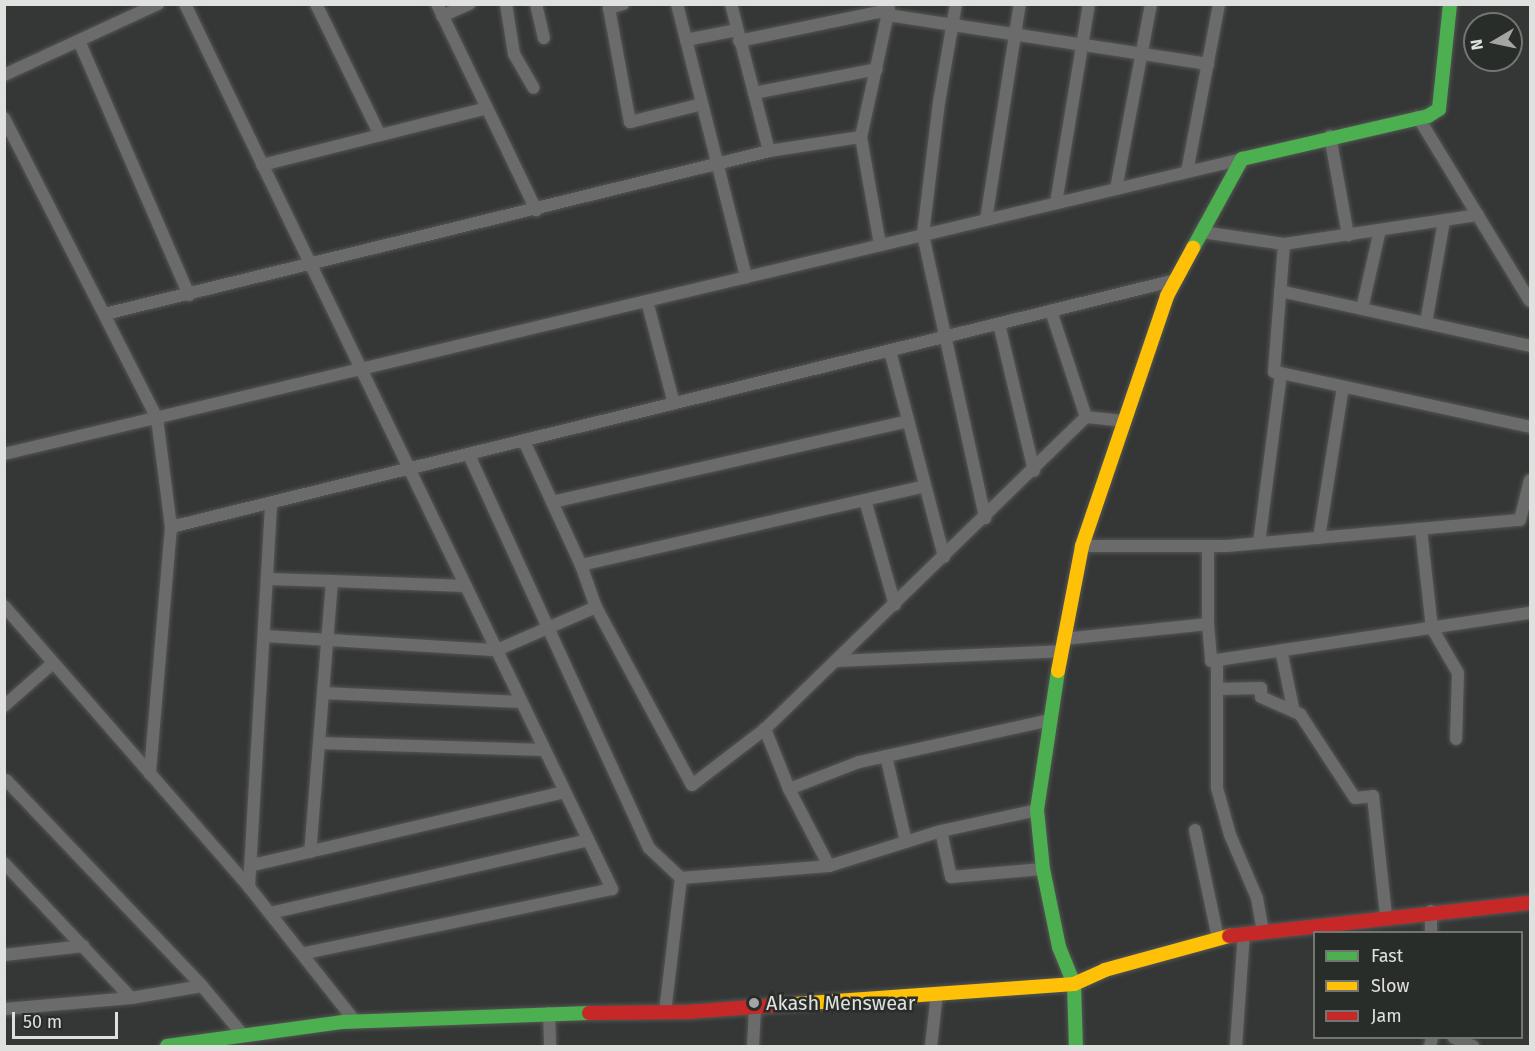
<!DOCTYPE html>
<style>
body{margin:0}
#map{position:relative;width:1535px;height:1051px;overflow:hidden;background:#343735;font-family:"Fira Sans",sans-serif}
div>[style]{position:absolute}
.roads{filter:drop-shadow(0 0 2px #535553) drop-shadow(0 0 2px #535553)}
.street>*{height:12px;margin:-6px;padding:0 6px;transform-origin:6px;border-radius:6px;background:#6a6b6a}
.fast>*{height:14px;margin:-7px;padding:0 7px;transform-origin:7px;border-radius:7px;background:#4caf50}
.slow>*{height:14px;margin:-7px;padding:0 7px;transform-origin:7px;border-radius:7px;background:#ffc107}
.jam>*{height:14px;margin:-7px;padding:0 7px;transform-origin:7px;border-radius:7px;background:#c62828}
.dots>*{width:16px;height:16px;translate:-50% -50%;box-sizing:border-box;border:3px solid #292d2a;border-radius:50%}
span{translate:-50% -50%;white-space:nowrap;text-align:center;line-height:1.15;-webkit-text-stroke:5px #292d2a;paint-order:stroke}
.poi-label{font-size:20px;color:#dfe1df}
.left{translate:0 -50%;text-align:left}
.frame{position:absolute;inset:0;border:6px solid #dfe1df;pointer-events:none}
.legend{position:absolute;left:1313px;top:931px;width:210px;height:108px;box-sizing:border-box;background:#292d2a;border:2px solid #727572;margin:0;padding:8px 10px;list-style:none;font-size:18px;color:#dfe1df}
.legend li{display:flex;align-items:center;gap:12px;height:30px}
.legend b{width:30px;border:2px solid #727572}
.north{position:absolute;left:1463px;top:12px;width:60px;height:60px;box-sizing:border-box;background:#292d2a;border:2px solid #727572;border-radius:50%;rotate:261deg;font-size:16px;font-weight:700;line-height:24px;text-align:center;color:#dfe1df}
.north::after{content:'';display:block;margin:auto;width:21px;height:27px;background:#a3a6a4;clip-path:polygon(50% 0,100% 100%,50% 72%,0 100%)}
.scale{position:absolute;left:12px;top:1012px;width:106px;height:27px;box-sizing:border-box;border:3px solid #dfe1df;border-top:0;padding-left:8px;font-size:18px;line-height:21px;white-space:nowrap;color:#dfe1df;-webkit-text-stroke:4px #292d2a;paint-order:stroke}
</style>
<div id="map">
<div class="roads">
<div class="street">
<div style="left:185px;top:4px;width:983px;rotate:64.24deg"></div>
<div style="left:612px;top:889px;width:314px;rotate:168.2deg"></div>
<div style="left:316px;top:4px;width:146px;rotate:64deg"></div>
<div style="left:437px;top:4px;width:229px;rotate:64.3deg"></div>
<div style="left:506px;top:4px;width:51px;rotate:80.9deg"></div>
<div style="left:514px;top:54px;width:39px;rotate:60deg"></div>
<div style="left:536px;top:4px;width:35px;rotate:77deg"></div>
<div style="left:623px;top:4px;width:15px;rotate:164deg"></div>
<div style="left:609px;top:8px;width:116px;rotate:79.6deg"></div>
<div style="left:630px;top:122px;width:74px;rotate:-14deg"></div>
<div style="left:677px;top:4px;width:282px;rotate:75.8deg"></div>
<div style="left:731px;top:4px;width:152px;rotate:75.5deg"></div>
<div style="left:956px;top:4px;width:99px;rotate:99.8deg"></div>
<div style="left:939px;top:102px;width:134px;rotate:96.9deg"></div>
<div style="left:923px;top:235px;width:290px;rotate:77.6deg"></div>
<div style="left:888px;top:15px;width:324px;rotate:8.7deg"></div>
<div style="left:442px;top:16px;width:30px;rotate:-24deg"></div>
<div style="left:686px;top:40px;width:52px;rotate:-11.1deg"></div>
<div style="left:79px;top:41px;width:277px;rotate:66.6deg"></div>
<div style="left:739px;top:41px;width:153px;rotate:-11.7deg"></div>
<div style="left:4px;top:75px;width:170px;rotate:-24.8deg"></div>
<div style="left:754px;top:93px;width:125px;rotate:-11deg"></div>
<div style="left:1418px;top:117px;width:215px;rotate:58.7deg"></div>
<div style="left:4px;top:118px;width:337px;rotate:63deg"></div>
<div style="left:157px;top:418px;width:110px;rotate:82.7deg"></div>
<div style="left:171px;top:527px;width:248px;rotate:94.9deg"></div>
<div style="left:1330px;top:136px;width:101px;rotate:79.7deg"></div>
<div style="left:861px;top:137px;width:131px;rotate:-77.7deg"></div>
<div style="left:262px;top:165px;width:232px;rotate:-14.2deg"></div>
<div style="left:1187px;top:172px;width:171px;rotate:-79.2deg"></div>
<div style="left:1116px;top:189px;width:188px;rotate:-79.3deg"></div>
<div style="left:1056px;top:203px;width:202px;rotate:-80.6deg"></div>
<div style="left:986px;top:220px;width:219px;rotate:-81.1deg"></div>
<div style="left:1202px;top:232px;width:83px;rotate:8.3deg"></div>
<div style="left:1284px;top:244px;width:128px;rotate:94.5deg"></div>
<div style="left:1274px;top:372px;width:7px;rotate:8deg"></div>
<div style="left:1284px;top:244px;width:196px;rotate:-8.5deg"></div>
<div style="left:1280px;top:291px;width:256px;rotate:12.4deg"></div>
<div style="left:647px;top:301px;width:106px;rotate:75.3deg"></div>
<div style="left:1362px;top:309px;width:81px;rotate:-77.2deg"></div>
<div style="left:105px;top:314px;width:684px;rotate:-13.79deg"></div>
<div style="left:769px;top:151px;width:93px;rotate:-8.7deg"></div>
<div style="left:861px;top:137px;width:110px;rotate:80deg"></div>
<div style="left:1426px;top:323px;width:104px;rotate:-80deg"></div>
<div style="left:999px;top:324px;width:151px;rotate:76.6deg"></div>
<div style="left:890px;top:351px;width:213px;rotate:75.3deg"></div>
<div style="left:1086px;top:417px;width:36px;rotate:6deg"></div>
<div style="left:524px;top:441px;width:67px;rotate:65.3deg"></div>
<div style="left:552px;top:502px;width:365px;rotate:-12.8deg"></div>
<div style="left:4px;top:454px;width:1273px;rotate:-13.4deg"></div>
<div style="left:469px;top:455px;width:432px;rotate:65.4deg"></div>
<div style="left:649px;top:848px;width:44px;rotate:43.2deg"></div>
<div style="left:865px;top:500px;width:109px;rotate:74.1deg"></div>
<div style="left:552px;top:502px;width:69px;rotate:65.3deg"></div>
<div style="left:581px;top:565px;width:353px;rotate:-12.9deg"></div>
<div style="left:171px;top:527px;width:1035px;rotate:-13.81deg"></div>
<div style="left:1421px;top:529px;width:100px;rotate:83.7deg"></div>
<div style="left:1432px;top:628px;width:52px;rotate:60deg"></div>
<div style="left:1458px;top:673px;width:66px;rotate:91.7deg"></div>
<div style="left:1319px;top:538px;width:153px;rotate:-81deg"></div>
<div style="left:1259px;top:543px;width:171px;rotate:-82.6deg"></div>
<div style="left:1281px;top:373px;width:255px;rotate:12.2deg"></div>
<div style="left:1082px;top:546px;width:145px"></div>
<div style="left:1227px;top:546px;width:294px;rotate:-5.1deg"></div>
<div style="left:1520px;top:520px;width:41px;rotate:-76deg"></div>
<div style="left:1208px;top:546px;width:78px;rotate:90deg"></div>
<div style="left:267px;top:579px;width:65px;rotate:1.8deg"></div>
<div style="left:332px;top:581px;width:272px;rotate:94.6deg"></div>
<div style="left:332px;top:581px;width:133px;rotate:2.2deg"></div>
<div style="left:4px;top:606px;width:373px;rotate:48.9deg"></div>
<div style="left:249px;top:887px;width:171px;rotate:51.7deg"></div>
<div style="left:596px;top:607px;width:202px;rotate:61.7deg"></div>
<div style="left:692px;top:785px;width:92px;rotate:-37.5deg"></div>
<div style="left:265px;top:636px;width:232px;rotate:3.5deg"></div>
<div style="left:497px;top:650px;width:108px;rotate:-23.5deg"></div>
<div style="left:596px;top:607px;width:45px;rotate:-109.7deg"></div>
<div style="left:1063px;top:639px;width:146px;rotate:-5.9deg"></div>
<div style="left:1208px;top:624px;width:37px;rotate:85deg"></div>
<div style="left:1211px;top:661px;width:323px;rotate:-8.6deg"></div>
<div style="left:1281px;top:650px;width:63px;rotate:78.2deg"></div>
<div style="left:1217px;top:660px;width:128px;rotate:90deg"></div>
<div style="left:1217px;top:788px;width:49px;rotate:74.5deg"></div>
<div style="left:1230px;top:835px;width:69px;rotate:66.8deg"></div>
<div style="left:1257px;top:898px;width:34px;rotate:80deg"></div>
<div style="left:836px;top:661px;width:225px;rotate:-2.5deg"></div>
<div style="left:1217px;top:689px;width:44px;rotate:-1.3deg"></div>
<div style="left:1261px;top:688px;width:9px;rotate:90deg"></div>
<div style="left:1261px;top:697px;width:43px;rotate:23.6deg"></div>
<div style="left:1300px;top:714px;width:100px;rotate:56.8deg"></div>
<div style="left:1355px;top:798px;width:18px;rotate:-6deg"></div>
<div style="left:1373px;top:796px;width:121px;rotate:83.8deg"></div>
<div style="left:323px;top:693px;width:198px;rotate:2.6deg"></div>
<div style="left:4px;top:706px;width:64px;rotate:-41.2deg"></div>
<div style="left:319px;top:743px;width:226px;rotate:1.8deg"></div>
<div style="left:886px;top:756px;width:88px;rotate:76.9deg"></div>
<div style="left:6px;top:780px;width:284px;rotate:46.4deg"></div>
<div style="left:202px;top:986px;width:72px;rotate:170.4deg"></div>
<div style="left:789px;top:789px;width:75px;rotate:-21.1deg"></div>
<div style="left:859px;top:762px;width:196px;rotate:-12.4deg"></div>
<div style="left:1195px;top:830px;width:110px;rotate:78deg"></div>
<div style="left:941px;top:831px;width:47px;rotate:77.7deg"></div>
<div style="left:951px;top:877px;width:92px;rotate:-5deg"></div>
<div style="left:4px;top:863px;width:185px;rotate:46.7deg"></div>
<div style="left:131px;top:998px;width:127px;rotate:175deg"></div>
<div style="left:253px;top:865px;width:320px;rotate:-13.2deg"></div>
<div style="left:829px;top:866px;width:117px;rotate:-17.4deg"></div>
<div style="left:941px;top:831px;width:98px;rotate:-12.3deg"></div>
<div style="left:249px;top:887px;width:385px;rotate:-86.7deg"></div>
<div style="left:1431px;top:911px;width:21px;rotate:90deg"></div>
<div style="left:270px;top:913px;width:326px;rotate:-12.9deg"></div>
<div style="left:4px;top:955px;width:80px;rotate:-6.5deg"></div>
<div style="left:202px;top:986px;width:65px;rotate:50deg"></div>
<div style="left:665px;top:1012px;width:135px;rotate:-83.2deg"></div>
<div style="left:681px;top:878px;width:148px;rotate:-4.6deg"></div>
<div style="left:829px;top:866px;width:87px;rotate:-117.5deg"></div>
<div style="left:789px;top:789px;width:65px;rotate:-111.8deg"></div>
<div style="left:765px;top:729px;width:448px;rotate:-44.2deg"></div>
<div style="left:1086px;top:417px;width:112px;rotate:-108.3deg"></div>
<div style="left:549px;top:1013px;width:33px;rotate:88deg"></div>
<div style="left:1454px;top:1038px;width:21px;rotate:23deg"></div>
<div style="left:753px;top:1046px;width:39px;rotate:-87deg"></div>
<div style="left:931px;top:1046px;width:53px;rotate:-83.5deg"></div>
<div style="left:1236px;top:1046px;width:113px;rotate:-86deg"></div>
<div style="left:1430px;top:1046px;width:8px;rotate:-76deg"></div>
</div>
<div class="fast">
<div style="left:1193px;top:248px;width:102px;rotate:-61.2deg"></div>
<div style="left:1242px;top:159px;width:191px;rotate:-13deg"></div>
<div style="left:1428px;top:116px;width:13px;rotate:-32deg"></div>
<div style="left:1439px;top:109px;width:106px;rotate:-84deg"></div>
<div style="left:1058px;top:671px;width:141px;rotate:98.6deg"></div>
<div style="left:1037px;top:810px;width:59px;rotate:84.2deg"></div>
<div style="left:1043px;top:869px;width:80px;rotate:78.4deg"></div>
<div style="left:1059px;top:947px;width:40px;rotate:68deg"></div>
<div style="left:1074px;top:984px;width:62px;rotate:88.2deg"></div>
<div style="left:167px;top:1046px;width:178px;rotate:-7.8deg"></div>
<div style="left:343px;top:1022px;width:246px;rotate:-2.1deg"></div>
</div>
<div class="slow">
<div style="left:1058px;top:671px;width:127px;rotate:-79.1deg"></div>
<div style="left:1082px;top:546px;width:264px;rotate:-71.2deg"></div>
<div style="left:1167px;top:296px;width:55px;rotate:-61.6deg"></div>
<div style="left:780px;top:1005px;width:295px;rotate:-4.1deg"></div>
<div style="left:1074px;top:984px;width:34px;rotate:-24deg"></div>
<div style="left:1105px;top:970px;width:129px;rotate:-15.3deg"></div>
</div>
<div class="jam">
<div style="left:1229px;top:936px;width:303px;rotate:-6.3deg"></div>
<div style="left:589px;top:1013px;width:98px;rotate:-0.6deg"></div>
<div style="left:687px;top:1012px;width:93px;rotate:-4.3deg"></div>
</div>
</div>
<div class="dots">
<div style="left:754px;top:1003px;background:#a3a6a4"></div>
</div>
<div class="poi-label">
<span class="left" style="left:766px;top:1003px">Akash Menswear</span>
</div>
<div class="frame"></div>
<ul class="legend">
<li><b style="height:8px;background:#4caf50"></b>Fast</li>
<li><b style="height:8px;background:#ffc107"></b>Slow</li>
<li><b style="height:8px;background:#c62828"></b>Jam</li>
</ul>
<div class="north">N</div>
<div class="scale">50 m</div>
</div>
